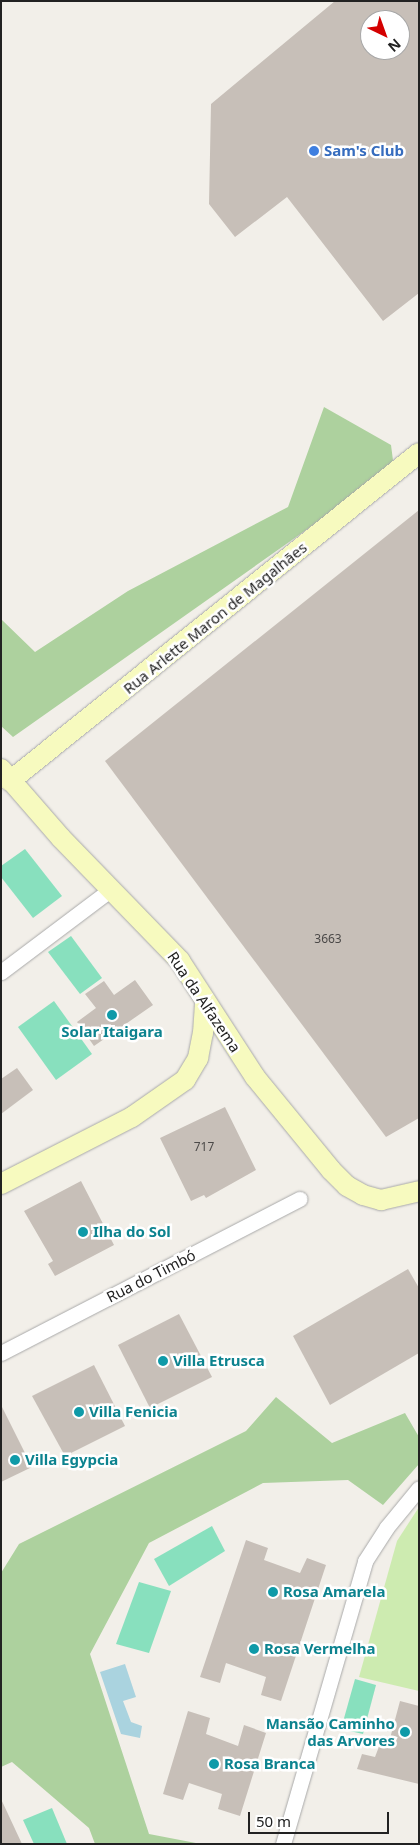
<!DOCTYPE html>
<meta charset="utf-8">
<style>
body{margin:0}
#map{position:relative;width:420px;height:1845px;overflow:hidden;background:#f2efe9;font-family:"Noto Sans",sans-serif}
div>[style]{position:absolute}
.grass>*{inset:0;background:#cdebb0}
.forest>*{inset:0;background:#add19e}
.pitch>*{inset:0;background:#88e0be}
.water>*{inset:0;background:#aad3df}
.building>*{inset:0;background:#c7bfb8}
.roads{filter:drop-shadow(0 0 1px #a9a9a9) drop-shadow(0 0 1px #a9a9a9)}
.street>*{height:15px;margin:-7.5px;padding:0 7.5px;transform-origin:7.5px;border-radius:7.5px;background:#fff}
.secondary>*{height:20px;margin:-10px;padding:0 10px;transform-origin:10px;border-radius:10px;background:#f7fabf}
.dots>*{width:14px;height:14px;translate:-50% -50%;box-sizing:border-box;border:2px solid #fff;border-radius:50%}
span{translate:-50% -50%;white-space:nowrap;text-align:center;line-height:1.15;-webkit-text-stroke:5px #fff;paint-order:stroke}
.number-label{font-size:12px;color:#4b4948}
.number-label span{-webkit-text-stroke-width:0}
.shop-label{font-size:15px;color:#366cbe;font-weight:700}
.left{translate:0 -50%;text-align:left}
.street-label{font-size:15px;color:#222}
.culture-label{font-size:15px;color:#0d838f;font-weight:700}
.right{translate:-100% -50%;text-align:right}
.frame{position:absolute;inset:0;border:2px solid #222;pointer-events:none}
.north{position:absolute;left:360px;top:10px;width:50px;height:50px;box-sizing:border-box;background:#fff;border:1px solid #a7a7a7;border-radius:50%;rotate:138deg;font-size:14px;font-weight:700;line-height:20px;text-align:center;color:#222}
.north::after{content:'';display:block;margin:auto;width:18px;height:22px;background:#d40000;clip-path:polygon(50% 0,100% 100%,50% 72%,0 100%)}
.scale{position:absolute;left:248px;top:1812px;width:141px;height:22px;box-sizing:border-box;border:2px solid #222;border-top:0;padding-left:6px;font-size:15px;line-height:18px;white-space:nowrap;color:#222;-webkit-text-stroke:4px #fff;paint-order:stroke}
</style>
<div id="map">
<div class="grass">
<div style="clip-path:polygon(419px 1507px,419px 1691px,359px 1677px,397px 1541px)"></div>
</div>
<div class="forest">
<div style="clip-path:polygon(324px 407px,391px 445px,394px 468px,13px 737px,1px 726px,1px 619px,35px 652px,128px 591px,288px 507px)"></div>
<div style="clip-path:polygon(276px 1397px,332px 1443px,405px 1413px,419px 1437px,419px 1464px,383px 1505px,348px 1480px,263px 1483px,149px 1543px,90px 1654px,149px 1834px,201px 1844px,95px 1844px,89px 1828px,12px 1762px,1px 1767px,1px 1573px,19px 1544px,246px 1431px)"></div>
</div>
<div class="pitch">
<div style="clip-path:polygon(25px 849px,62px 896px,33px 918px,1px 877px,1px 866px)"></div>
<div style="clip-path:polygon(71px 936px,102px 978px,80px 994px,48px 952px)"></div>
<div style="clip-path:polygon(54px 1001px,92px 1054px,56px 1080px,18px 1027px)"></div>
<div style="clip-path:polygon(212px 1526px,225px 1551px,169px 1586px,154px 1559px)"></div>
<div style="clip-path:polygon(139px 1582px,171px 1591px,149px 1653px,116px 1644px)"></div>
<div style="clip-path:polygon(355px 1679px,376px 1685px,363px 1734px,341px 1729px)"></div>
<div style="clip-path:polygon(52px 1808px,67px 1844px,34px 1844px,23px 1820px)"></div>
</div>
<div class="water">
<div style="clip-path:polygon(125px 1664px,136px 1697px,123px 1701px,131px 1722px,142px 1726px,140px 1738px,121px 1734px,100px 1672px)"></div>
</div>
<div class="building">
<div style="clip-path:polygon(evenodd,335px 1px,419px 1px,419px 293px,383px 321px,287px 197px,235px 237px,209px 204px,211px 104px,335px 1px,370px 20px,400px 20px,400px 50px,370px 50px,370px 20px)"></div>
<div style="clip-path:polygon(419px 510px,419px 1118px,386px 1137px,105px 761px)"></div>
<div style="clip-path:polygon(135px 980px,153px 1005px,94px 1046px,77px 1022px,96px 1008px,85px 994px,104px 981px,114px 995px)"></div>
<div style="clip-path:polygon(17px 1068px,33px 1090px,1px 1114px,1px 1079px)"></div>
<div style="clip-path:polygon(225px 1107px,256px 1170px,206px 1198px,204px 1195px,191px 1201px,160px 1138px)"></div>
<div style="clip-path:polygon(81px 1181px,114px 1245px,55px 1276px,48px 1264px,53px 1261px,24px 1211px)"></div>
<div style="clip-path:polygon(408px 1269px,419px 1288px,419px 1353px,330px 1405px,293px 1336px)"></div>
<div style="clip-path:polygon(179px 1314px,212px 1377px,150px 1408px,118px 1345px)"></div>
<div style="clip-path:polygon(94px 1365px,125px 1426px,65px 1456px,32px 1396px)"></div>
<div style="clip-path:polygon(1px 1405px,32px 1467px,1px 1482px)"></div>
<div style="clip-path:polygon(246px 1540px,268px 1548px,264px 1560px,300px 1573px,307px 1558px,326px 1565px,281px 1701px,261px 1695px,266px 1677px,226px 1663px,220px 1683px,200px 1677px)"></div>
<div style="clip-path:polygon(400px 1701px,419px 1706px,419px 1784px,357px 1769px,362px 1754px,375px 1757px,380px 1744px,388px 1746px)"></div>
<div style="clip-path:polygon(188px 1711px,210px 1718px,206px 1734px,238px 1746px,244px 1725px,266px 1733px,240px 1816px,218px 1809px,222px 1794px,189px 1783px,183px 1800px,163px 1794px)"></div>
<div style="clip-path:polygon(1px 1799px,22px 1844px,1px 1844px)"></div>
</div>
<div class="roads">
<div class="street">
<div style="left:1px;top:972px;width:138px;rotate:-37deg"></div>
<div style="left:1px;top:1353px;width:336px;rotate:-27.3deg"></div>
<div style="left:283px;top:1844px;width:295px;rotate:-73.8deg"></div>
<div style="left:365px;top:1561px;width:40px;rotate:-57.1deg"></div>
<div style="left:387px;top:1527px;width:50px;rotate:-50.6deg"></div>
</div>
<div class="secondary">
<div style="left:1px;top:769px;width:91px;rotate:49deg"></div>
<div style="left:61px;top:838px;width:171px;rotate:45.9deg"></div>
<div style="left:180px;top:961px;width:138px;rotate:57.1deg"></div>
<div style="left:255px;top:1077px;width:120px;rotate:50.7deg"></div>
<div style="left:331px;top:1170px;width:23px;rotate:45deg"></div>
<div style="left:347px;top:1186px;width:18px;rotate:29deg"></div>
<div style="left:363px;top:1195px;width:19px;rotate:16deg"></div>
<div style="left:381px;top:1200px;width:39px;rotate:-13deg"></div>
<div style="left:10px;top:781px;width:524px;rotate:-38.73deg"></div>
<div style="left:1px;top:1184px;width:147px;rotate:-27.1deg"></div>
<div style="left:132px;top:1117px;width:65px;rotate:-34.9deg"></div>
<div style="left:185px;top:1080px;width:26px;rotate:-59deg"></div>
<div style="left:198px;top:1058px;width:25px;rotate:-79deg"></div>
<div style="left:203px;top:1033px;width:32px;rotate:-86deg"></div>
</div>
</div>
<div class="dots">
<div style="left:314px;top:151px;background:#3f7fe0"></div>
<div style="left:112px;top:1015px;background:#0f9aa8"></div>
<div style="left:83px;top:1232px;background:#0f9aa8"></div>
<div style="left:163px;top:1361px;background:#0f9aa8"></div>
<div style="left:79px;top:1412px;background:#0f9aa8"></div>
<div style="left:15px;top:1460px;background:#0f9aa8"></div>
<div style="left:273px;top:1592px;background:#0f9aa8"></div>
<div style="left:254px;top:1649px;background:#0f9aa8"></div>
<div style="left:405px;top:1732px;background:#0f9aa8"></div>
<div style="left:214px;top:1764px;background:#0f9aa8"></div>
</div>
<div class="number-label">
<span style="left:328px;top:939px">3663</span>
<span style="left:204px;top:1147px">717</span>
</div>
<div class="shop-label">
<span class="left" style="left:324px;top:151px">Sam's Club</span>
</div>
<div class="street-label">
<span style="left:215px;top:618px;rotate:-39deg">Rua Arlette Maron de Magalhães</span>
<span style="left:204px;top:1002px;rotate:56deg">Rua da Alfazema</span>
<span style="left:151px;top:1276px;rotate:-27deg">Rua do Timbó</span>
</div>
<div class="culture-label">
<span style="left:112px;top:1032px">Solar Itaigara</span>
<span class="left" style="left:93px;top:1232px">Ilha do Sol</span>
<span class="left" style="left:173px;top:1361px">Villa Etrusca</span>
<span class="left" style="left:89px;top:1412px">Villa Fenicia</span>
<span class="left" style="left:25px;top:1460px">Villa Egypcia</span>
<span class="left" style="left:283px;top:1592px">Rosa Amarela</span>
<span class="left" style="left:264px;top:1649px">Rosa Vermelha</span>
<span class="right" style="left:395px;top:1732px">Mansão Caminho<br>das Arvores</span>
<span class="left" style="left:224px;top:1764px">Rosa Branca</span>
</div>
<div class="frame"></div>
<div class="north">N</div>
<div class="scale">50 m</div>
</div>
